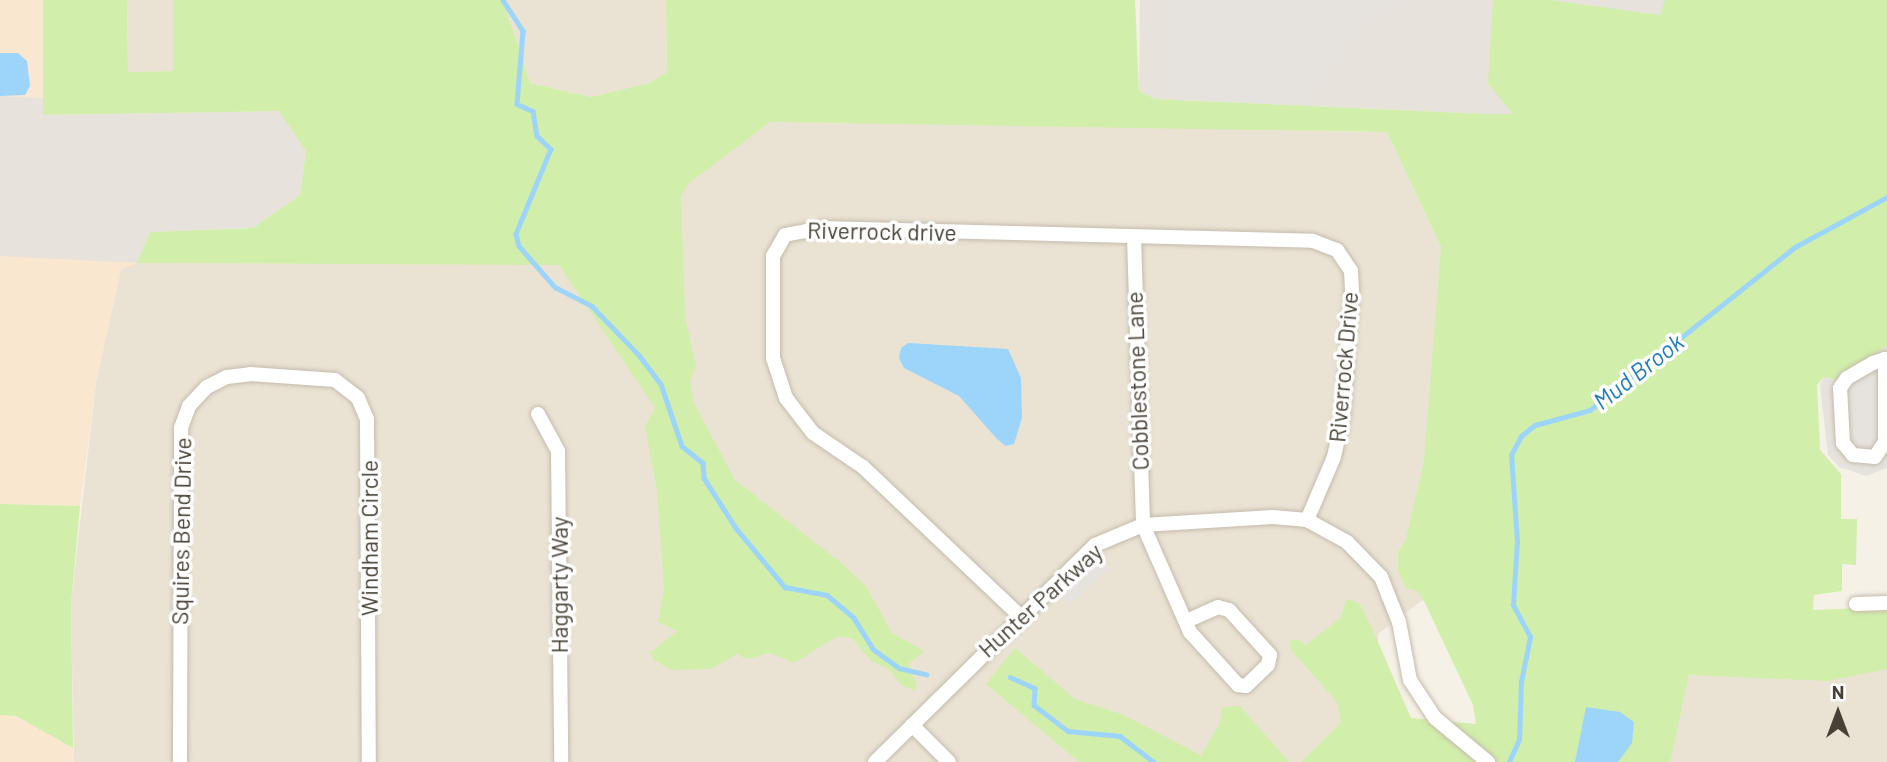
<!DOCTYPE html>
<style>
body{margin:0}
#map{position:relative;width:1887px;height:762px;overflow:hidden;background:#f5f1e7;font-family:Barlow,sans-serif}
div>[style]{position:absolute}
.residential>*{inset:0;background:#eae3d4}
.commercial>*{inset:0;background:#f9e7d0}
.industrial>*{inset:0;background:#e7e2db}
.green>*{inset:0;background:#d1eeab}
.parking>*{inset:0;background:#e6e3df}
.water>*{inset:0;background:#9cd5f9}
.stream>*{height:4.5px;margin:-2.25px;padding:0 2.25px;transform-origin:2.25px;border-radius:2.25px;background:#9cd5f9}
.roads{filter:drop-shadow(0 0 2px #c5bbab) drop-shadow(0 0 2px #c5bbab)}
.street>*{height:14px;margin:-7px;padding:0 7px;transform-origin:7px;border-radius:7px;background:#fff}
span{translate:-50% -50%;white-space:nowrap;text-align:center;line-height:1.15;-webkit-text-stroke:7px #fff;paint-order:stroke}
.street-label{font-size:23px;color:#494135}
.water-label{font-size:24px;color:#207bb9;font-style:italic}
.north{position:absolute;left:1803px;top:678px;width:70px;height:70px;-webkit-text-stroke:5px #fff;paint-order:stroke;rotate:0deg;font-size:19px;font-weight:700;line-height:28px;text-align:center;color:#494135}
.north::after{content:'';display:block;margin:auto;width:24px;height:32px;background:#494135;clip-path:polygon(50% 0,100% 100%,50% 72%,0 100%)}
</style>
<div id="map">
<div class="residential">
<div style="clip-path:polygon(127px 0,173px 0,173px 71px,128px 72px)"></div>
<div style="clip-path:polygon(503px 0,666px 0,667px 72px,649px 83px,591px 97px,530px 83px)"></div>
<div style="clip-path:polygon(661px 117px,1387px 132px,1441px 247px,1433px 592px,1378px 634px,1378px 727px,1319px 762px,74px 762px,71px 604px,96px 382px,121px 269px,137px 263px,559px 264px,655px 407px)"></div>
<div style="clip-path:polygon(1681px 643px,1887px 648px,1887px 762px,1655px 762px)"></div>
</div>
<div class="commercial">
<div style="clip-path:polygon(0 0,43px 0,43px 98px,0 96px)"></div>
<div style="clip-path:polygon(0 255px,137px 263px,121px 270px,96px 382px,80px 506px,0 504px)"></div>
<div style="clip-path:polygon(0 715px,16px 716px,73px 748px,74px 762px,0 762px)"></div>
</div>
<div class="industrial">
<div style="clip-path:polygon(1140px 0,1887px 0,1887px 111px,1484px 114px,1155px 99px,1139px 91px)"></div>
<div style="clip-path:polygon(0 96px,43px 98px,44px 115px,280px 111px,306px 151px,300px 195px,253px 228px,150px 232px,137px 263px,0 256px)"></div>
</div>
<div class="green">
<div style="clip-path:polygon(43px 0,127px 0,128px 72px,173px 71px,173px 0,503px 0,530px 83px,591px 97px,649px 83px,667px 72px,666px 0,1135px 0,1139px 91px,1155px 99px,1484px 114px,1513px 114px,1488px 84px,1493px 0,1550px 0,1660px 15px,1665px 0,1887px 0,1887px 346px,1835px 380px,1824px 377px,1817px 385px,1820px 450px,1841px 474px,1841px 519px,1857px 519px,1856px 565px,1842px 564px,1842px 591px,1814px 595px,1813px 610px,1887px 607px,1887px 669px,1828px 681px,1689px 675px,1670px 762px,1301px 762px,1341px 723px,1337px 702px,1291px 650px,1290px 641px,1297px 639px,1306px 645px,1341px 617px,1346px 599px,1359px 603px,1371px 626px,1411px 718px,1476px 724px,1473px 705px,1425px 603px,1417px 591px,1406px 588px,1398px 570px,1398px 552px,1406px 539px,1424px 461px,1441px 247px,1387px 132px,770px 122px,688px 184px,681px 196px,685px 317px,696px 366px,690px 381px,694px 403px,735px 480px,840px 562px,866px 586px,892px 633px,924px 651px,909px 664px,917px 686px,914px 690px,901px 685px,890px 670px,871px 661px,853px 639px,844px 637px,836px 637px,794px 663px,770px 653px,746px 659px,737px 654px,711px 669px,671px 670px,654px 660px,650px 653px,677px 631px,658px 622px,664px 589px,657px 491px,645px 426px,655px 408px,559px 265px,137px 263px,150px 232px,253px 228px,300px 195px,306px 151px,279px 111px,43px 115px)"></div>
<div style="clip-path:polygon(0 504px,80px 506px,71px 604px,73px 748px,16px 716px,0 715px)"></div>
<div style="clip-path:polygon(1015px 648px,1075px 699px,1121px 714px,1201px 755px,1219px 725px,1223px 707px,1240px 706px,1289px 762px,1079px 762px,986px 684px)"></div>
</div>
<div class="parking">
<div style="clip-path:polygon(1174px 0,1402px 0,1364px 17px,1299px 104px,1177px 100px)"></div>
<div style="clip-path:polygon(1887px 346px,1887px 468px,1866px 476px,1839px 467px,1828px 455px,1820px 385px,1824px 377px,1835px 380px)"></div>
<div style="clip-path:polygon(1097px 556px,1108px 569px,1070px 605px,1056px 594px)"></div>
</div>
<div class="water">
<div style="clip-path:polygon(0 53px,18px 53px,27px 61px,30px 86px,25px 95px,0 96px)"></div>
<div style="clip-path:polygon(908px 343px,1008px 349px,1021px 378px,1022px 418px,1014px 444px,1006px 446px,997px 439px,959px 396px,904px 368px,899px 358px,901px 348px)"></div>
<div style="clip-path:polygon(1586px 707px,1620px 712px,1634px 722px,1632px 743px,1618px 762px,1575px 762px)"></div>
</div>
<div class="stream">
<div style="left:503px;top:0;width:37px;rotate:57deg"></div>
<div style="left:523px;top:31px;width:73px;rotate:94.7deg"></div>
<div style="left:517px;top:104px;width:17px;rotate:24deg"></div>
<div style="left:533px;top:111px;width:25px;rotate:81deg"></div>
<div style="left:537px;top:136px;width:19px;rotate:43deg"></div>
<div style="left:551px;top:149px;width:92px;rotate:112.4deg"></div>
<div style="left:516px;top:234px;width:12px;rotate:76deg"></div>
<div style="left:519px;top:246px;width:55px;rotate:48.7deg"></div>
<div style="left:555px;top:287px;width:42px;rotate:27.2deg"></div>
<div style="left:592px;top:306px;width:68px;rotate:46.2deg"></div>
<div style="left:639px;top:355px;width:36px;rotate:53deg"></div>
<div style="left:661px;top:384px;width:65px;rotate:71.3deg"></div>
<div style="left:682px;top:446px;width:27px;rotate:39deg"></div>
<div style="left:703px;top:463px;width:15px;rotate:86deg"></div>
<div style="left:704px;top:478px;width:59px;rotate:57.4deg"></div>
<div style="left:736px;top:528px;width:77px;rotate:50.3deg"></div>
<div style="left:785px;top:587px;width:43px;rotate:10.8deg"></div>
<div style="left:827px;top:595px;width:35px;rotate:40deg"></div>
<div style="left:854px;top:618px;width:36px;rotate:58deg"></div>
<div style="left:873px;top:649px;width:32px;rotate:36deg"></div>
<div style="left:899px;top:668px;width:28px;rotate:13deg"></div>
<div style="left:1010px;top:677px;width:27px;rotate:24deg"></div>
<div style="left:1035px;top:688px;width:17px;rotate:93deg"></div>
<div style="left:1034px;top:705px;width:43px;rotate:37.4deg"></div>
<div style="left:1068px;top:731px;width:52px;rotate:5.5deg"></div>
<div style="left:1120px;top:736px;width:43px;rotate:37.4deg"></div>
<div style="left:1509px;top:762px;width:24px;rotate:-66deg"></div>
<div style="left:1519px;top:740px;width:58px;rotate:-88deg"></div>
<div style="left:1521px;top:682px;width:46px;rotate:-78.7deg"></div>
<div style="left:1530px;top:637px;width:36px;rotate:-118deg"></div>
<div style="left:1513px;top:605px;width:63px;rotate:-86.4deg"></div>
<div style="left:1517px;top:542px;width:87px;rotate:-93.9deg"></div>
<div style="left:1511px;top:455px;width:21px;rotate:-62deg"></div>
<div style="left:1521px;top:436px;width:18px;rotate:-38deg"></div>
<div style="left:1535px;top:425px;width:57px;rotate:-15.3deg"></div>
<div style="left:1590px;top:410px;width:262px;rotate:-38.5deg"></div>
<div style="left:1795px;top:247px;width:105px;rotate:-28.5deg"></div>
</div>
<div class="roads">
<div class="street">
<div style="left:1134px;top:237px;width:288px;rotate:88.2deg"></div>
<div style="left:1143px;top:525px;width:117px;rotate:66.3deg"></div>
<div style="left:1190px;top:632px;width:72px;rotate:47.8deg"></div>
<div style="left:1238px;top:685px;width:8px;rotate:7deg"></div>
<div style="left:1246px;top:686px;width:30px;rotate:-44deg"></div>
<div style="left:1268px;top:665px;width:10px;rotate:-79deg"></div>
<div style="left:1270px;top:655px;width:61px;rotate:-132.3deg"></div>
<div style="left:1229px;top:610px;width:11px;rotate:-165deg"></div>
<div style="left:1218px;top:607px;width:34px;rotate:156deg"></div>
<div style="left:1885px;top:359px;width:83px;rotate:90deg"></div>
<div style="left:1885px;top:442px;width:18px;rotate:124deg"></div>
<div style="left:1875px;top:457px;width:22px;rotate:-175deg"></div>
<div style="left:1853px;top:455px;width:16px;rotate:-130deg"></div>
<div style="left:1843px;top:443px;width:55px;rotate:-93.1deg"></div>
<div style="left:1840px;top:388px;width:12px;rotate:-55deg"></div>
<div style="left:1847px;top:378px;width:30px;rotate:-30deg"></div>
<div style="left:1873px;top:363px;width:13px;rotate:-18deg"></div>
<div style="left:1885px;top:359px;width:2px"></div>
<div style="left:538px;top:414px;width:42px;rotate:61.6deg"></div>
<div style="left:558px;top:451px;width:311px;rotate:89.4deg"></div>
<div style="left:1856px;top:604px;width:31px;rotate:-2deg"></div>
<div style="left:1019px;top:615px;width:215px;rotate:-136.5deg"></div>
<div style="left:863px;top:467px;width:60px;rotate:-145.8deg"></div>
<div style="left:813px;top:433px;width:44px;rotate:-127.6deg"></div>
<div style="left:786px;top:398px;width:42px;rotate:-108deg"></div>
<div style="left:773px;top:358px;width:102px;rotate:-90deg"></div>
<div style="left:773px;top:256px;width:24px;rotate:-60deg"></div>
<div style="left:785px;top:235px;width:38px;rotate:-11deg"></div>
<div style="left:822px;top:228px;width:491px;rotate:1.5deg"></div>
<div style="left:1313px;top:241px;width:26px;rotate:21deg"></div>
<div style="left:1337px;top:250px;width:25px;rotate:56deg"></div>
<div style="left:1351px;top:271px;width:19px;rotate:87deg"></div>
<div style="left:1352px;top:290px;width:126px;rotate:94.1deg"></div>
<div style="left:1343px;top:416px;width:42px;rotate:102.4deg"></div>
<div style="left:1334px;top:457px;width:69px;rotate:113.2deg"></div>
<div style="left:912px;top:725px;width:52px;rotate:45deg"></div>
<div style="left:180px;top:762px;width:334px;rotate:-89.8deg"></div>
<div style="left:181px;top:428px;width:23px;rotate:-70deg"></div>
<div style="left:189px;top:406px;width:26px;rotate:-47deg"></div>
<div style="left:207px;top:387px;width:22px;rotate:-27deg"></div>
<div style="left:227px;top:377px;width:23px;rotate:-7deg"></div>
<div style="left:250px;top:374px;width:85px;rotate:4deg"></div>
<div style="left:335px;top:380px;width:29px;rotate:38deg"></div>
<div style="left:358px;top:398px;width:23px;rotate:67deg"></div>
<div style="left:367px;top:419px;width:343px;rotate:89.7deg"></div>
<div style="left:875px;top:762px;width:309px;rotate:-44.6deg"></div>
<div style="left:1095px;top:545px;width:52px;rotate:-22.6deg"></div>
<div style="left:1143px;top:525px;width:130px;rotate:-3.5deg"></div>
<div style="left:1273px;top:517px;width:34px;rotate:5deg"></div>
<div style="left:1307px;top:520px;width:46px;rotate:28.8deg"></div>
<div style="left:1347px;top:542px;width:49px;rotate:45.8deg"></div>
<div style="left:1381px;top:577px;width:48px;rotate:68.2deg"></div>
<div style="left:1399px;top:622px;width:59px;rotate:79.3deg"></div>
<div style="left:1410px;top:680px;width:45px;rotate:56.7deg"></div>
<div style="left:1435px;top:718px;width:69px;rotate:39.7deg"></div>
</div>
</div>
<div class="street-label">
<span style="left:882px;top:231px;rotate:1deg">Riverrock drive</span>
<span style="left:1343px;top:367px;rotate:-85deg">Riverrock Drive</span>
<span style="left:1137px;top:381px;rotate:-92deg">Cobblestone Lane</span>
<span style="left:181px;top:531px;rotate:-89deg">Squires Bend Drive</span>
<span style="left:369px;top:538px;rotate:-90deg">Windham Circle</span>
<span style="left:559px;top:585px;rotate:-90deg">Haggarty Way</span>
<span style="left:1040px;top:600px;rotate:-42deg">Hunter Parkway</span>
</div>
<div class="water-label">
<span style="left:1638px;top:371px;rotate:-38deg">Mud Brook</span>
</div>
<div class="north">N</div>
</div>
